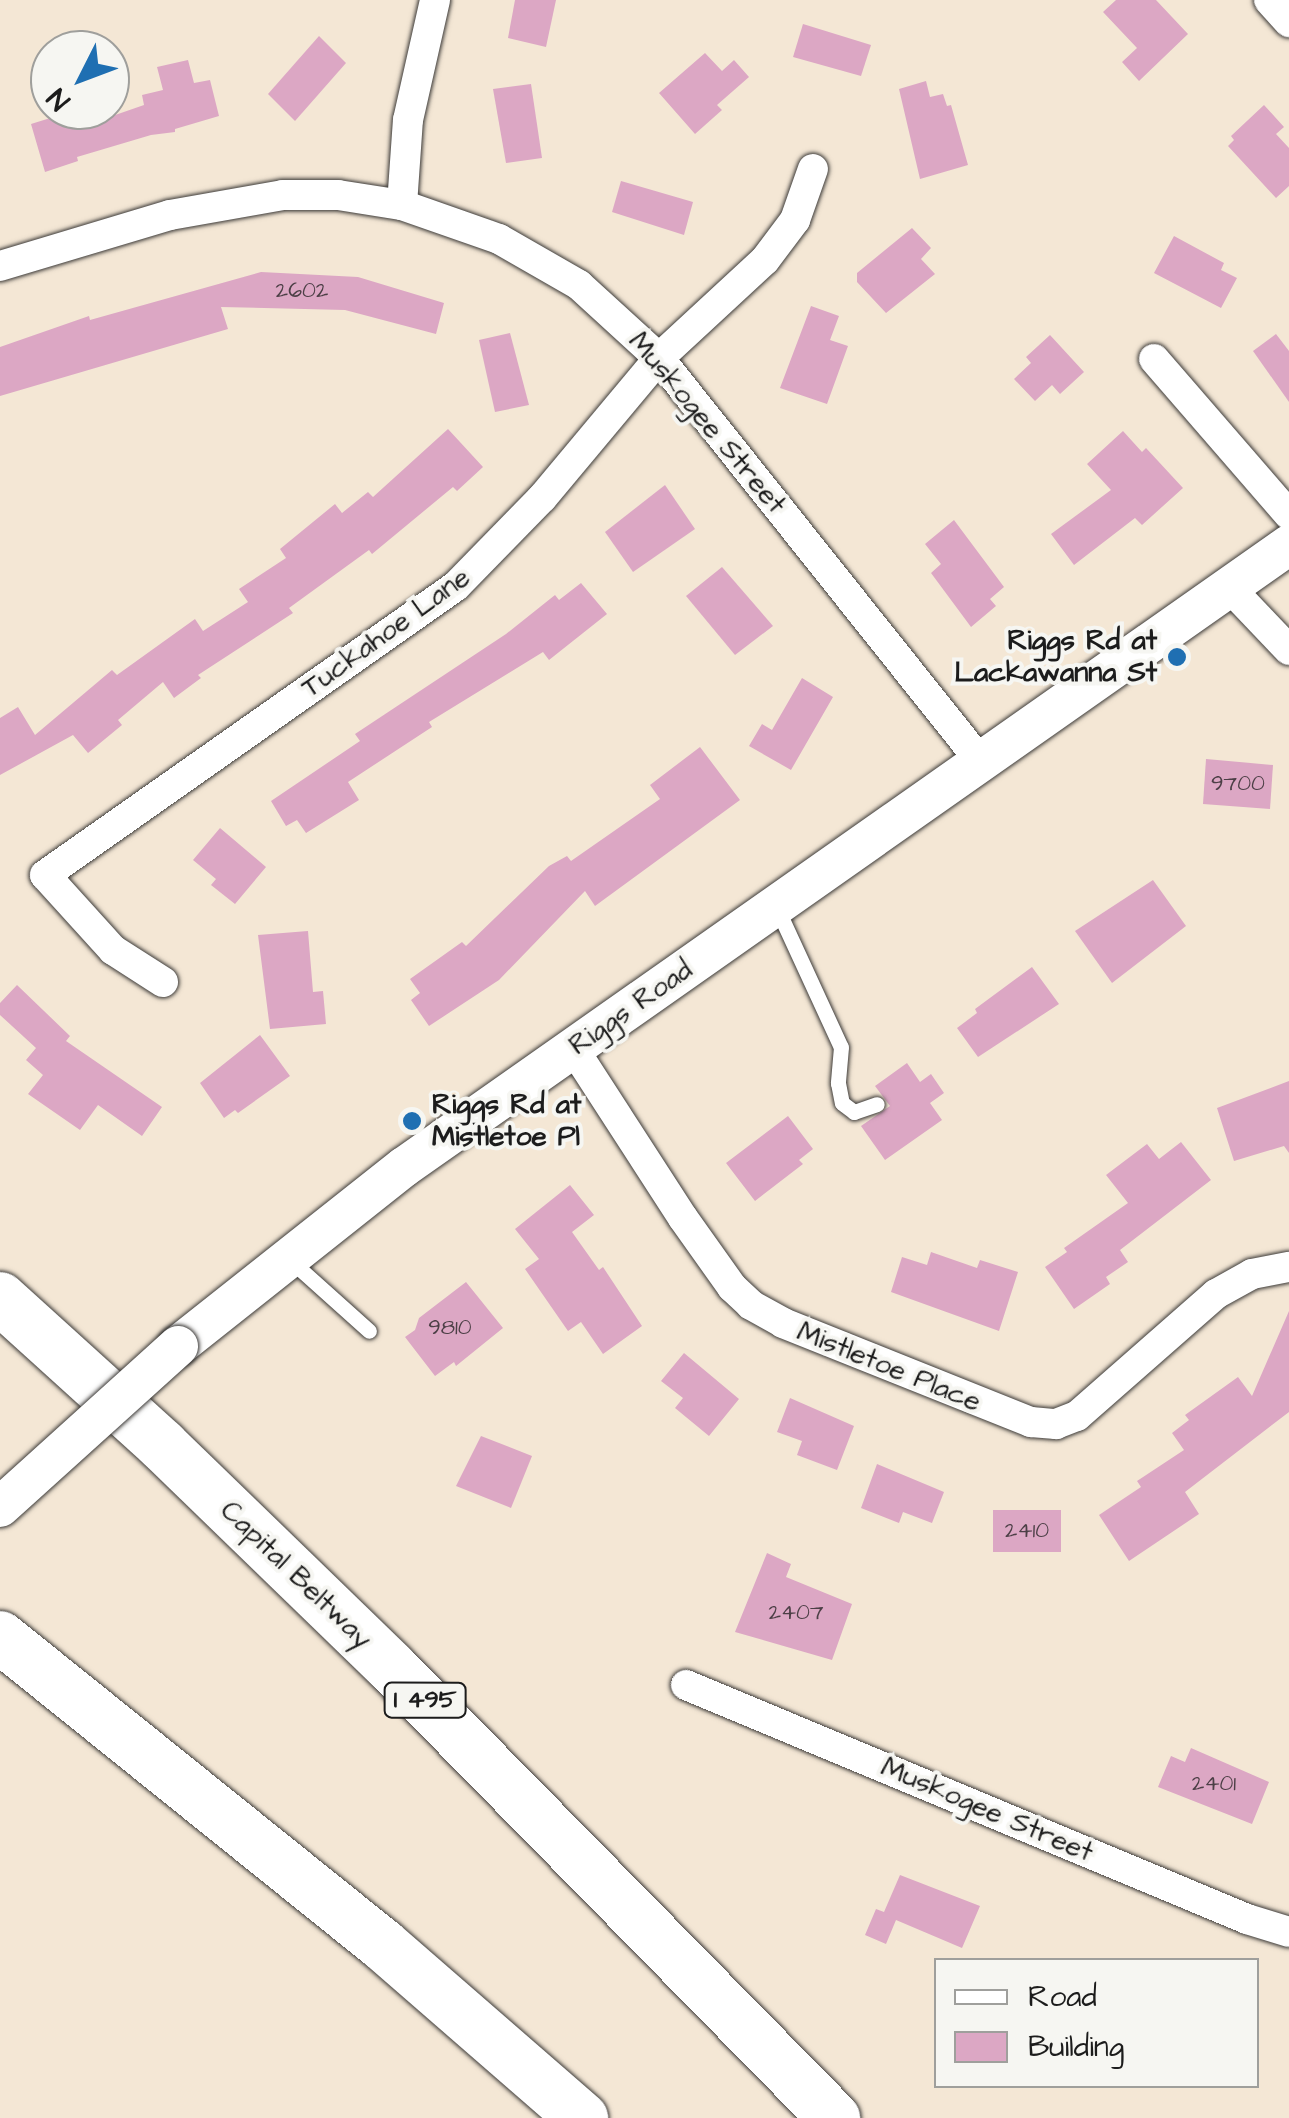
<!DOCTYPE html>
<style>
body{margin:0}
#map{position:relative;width:1289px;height:2118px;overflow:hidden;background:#f4e7d5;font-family:"Architects Daughter",sans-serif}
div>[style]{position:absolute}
.building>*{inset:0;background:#dca7c4}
.roads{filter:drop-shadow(0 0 2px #3c3a38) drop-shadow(0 0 2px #3c3a38)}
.service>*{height:15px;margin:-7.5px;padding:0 7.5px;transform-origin:7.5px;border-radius:7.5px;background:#fff}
.minor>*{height:30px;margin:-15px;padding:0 15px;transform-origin:15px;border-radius:15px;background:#fff}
.secondary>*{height:40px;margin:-20px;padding:0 20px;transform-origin:20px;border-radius:20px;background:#fff}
.motorway>*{height:52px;margin:-26px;padding:0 26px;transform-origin:26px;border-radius:26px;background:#fff}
.bridges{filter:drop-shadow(0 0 2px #3c3a38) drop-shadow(0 0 2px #3c3a38)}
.secondary-bridge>*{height:40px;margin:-20px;padding:0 20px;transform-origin:20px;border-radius:20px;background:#fff}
.dots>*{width:28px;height:28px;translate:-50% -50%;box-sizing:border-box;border:5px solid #f6f6f2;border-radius:50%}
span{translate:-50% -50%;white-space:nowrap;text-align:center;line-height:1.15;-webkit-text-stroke:8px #f6f6f2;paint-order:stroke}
.number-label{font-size:22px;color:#4c3f46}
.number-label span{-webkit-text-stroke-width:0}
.shield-label span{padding:2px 8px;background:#f6f6f2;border:2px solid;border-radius:8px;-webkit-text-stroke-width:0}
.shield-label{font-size:25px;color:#1c1c1c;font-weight:700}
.street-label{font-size:28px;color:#1c1c1c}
.poi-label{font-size:28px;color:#1c1c1c;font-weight:700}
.right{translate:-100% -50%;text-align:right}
.left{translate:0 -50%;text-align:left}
.legend{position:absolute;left:934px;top:1958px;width:325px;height:130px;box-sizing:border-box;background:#f6f6f2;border:2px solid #9f9f9c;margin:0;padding:12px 18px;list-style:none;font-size:30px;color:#1c1c1c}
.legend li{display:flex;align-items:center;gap:20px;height:50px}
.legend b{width:50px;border:2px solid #9f9f9c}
.north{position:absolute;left:30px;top:30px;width:100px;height:100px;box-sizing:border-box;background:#f6f6f2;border:2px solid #9f9f9c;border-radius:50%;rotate:228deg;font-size:28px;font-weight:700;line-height:40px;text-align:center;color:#1c1c1c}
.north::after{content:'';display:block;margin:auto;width:35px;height:45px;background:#1f6fb2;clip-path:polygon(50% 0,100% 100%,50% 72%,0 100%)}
</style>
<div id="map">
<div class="building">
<div style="clip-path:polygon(515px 0,556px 0,546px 47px,508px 38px)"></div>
<div style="clip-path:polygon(1116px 0,1156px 0,1188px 34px,1139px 81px,1122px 62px,1137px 48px,1103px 12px)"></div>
<div style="clip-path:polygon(803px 24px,871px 45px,861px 76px,793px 57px)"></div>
<div style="clip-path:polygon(319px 36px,346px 63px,295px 121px,268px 94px)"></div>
<div style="clip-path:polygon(705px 53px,722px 71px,734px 60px,749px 77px,717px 105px,722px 110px,695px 134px,659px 93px)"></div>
<div style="clip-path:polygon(188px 60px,194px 83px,210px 80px,219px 116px,175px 129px,175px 132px,151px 135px,77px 157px,78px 161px,45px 172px,31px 124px,76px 110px,92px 110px,95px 122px,144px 105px,142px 95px,163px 90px,157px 67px)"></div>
<div style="clip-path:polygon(926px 81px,930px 97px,943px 94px,947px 106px,951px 105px,968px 165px,920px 179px,899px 89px)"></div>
<div style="clip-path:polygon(531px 84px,542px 158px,506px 163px,493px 89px)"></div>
<div style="clip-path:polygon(1264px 105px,1284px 127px,1276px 134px,1289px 148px,1289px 186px,1276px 198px,1228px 146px,1234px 140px,1231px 136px)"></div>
<div style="clip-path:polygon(621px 181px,693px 202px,684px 235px,612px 212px)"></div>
<div style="clip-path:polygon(912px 228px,931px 248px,921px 259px,935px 274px,886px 313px,857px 282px,857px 273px)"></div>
<div style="clip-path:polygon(1174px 236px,1224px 263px,1221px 270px,1237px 278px,1221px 308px,1154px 273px)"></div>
<div style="clip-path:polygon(261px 272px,358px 277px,444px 303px,436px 334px,345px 310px,221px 307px,228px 329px,0 396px,0 347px,89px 316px,90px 320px)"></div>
<div style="clip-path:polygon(811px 306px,839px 316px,830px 340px,848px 346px,827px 404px,780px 388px)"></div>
<div style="clip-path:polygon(510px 333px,529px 405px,495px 412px,479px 340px)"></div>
<div style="clip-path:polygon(1276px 334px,1289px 351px,1289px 402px,1253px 351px)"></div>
<div style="clip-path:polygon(1050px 335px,1084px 372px,1060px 394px,1052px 385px,1035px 401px,1014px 379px,1031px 363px,1026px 357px)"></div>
<div style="clip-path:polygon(448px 429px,483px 467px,457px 491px,453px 487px,372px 554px,369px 550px,289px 608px,293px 613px,198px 675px,201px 678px,174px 698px,163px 682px,118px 720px,122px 725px,88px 753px,73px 735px,0 775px,0 718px,18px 707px,35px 735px,112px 670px,117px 675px,195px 619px,203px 631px,248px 602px,239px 589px,286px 558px,280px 549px,335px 504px,342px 513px,368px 492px,373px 497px)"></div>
<div style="clip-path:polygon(1123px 431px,1142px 452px,1146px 448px,1183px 488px,1142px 525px,1135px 518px,1074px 565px,1051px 534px,1111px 490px,1087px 464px)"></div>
<div style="clip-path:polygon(665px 485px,695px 529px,633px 572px,605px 532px)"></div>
<div style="clip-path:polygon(954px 520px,1004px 587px,990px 599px,996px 606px,971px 627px,931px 573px,941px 564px,925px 544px)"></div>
<div style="clip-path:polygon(722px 567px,773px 626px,735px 655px,686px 596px)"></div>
<div style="clip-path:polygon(581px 583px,607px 614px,549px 660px,543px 652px,429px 722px,432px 727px,348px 782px,359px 800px,306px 833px,297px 820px,286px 826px,271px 801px,360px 741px,355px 734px,506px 634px,555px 595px,559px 600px)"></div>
<div style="clip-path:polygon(802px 678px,833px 697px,791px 770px,749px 746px,762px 724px,772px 730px)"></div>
<div style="clip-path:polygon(700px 747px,740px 800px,595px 906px,585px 891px,499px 980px,429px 1026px,411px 1000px,420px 993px,410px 979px,462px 942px,466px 946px,549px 866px,567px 856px,571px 861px,660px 799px,650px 785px)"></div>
<div style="clip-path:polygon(1206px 759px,1273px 765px,1270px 809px,1203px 804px)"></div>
<div style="clip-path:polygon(220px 828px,266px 867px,235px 904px,211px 885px,216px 879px,193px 860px)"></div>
<div style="clip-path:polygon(1153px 880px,1186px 926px,1112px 983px,1075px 931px)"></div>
<div style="clip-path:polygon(308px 931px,313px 992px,323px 991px,326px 1024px,270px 1029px,258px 935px)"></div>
<div style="clip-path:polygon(1032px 967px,1059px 1004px,978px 1057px,957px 1028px,977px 1013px,975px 1009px)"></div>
<div style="clip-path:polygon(17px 985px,70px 1036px,66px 1041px,162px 1107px,142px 1136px,98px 1105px,80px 1130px,28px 1094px,43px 1075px,26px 1060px,36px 1048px,0 1015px,0 1003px)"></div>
<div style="clip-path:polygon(260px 1035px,290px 1076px,238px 1113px,235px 1110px,224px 1118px,200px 1083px)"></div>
<div style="clip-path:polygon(907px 1063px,920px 1082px,931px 1074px,944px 1093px,930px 1103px,942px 1120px,885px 1160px,861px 1126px,890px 1106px,875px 1086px)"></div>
<div style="clip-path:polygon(1289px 1081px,1289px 1153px,1284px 1146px,1234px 1161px,1217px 1108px)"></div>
<div style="clip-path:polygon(788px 1116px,813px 1149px,799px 1160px,803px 1164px,755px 1201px,726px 1163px)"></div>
<div style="clip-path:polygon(1181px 1142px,1211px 1180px,1120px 1250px,1128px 1262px,1106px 1277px,1110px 1284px,1074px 1309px,1045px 1267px,1067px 1252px,1064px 1248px,1128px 1203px,1106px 1175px,1147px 1144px,1159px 1159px)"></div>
<div style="clip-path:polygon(570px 1185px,594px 1215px,572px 1232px,599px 1270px,603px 1267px,642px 1326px,603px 1354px,581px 1322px,568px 1331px,525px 1269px,539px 1259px,515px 1229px)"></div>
<div style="clip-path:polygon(931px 1252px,977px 1268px,980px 1260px,1018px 1272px,999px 1331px,891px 1292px,902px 1257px,927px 1265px)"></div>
<div style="clip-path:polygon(466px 1282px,503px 1328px,456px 1366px,454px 1362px,435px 1376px,405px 1337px,415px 1330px,419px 1318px)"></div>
<div style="clip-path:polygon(1289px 1311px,1289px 1412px,1185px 1492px,1199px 1514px,1129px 1561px,1099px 1515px,1141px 1487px,1137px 1481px,1184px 1450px,1172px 1433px,1189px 1420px,1185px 1415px,1238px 1377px,1252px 1396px)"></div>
<div style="clip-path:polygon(684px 1353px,739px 1399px,709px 1436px,675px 1408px,683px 1398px,661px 1381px)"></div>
<div style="clip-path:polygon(790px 1398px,854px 1426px,837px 1470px,797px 1455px,802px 1441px,777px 1432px)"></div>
<div style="clip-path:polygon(481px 1436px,532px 1456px,511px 1508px,456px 1486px)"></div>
<div style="clip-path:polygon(877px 1464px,944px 1492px,932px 1523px,903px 1512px,899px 1523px,861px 1508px)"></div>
<div style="clip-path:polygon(993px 1510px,1061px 1510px,1061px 1552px,993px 1552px)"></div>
<div style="clip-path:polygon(767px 1553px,791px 1564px,786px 1577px,852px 1604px,832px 1660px,735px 1632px)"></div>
<div style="clip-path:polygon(1191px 1748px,1269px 1782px,1252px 1824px,1158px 1787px,1171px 1756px,1185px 1762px)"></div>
<div style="clip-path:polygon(900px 1875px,980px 1906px,962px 1948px,896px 1920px,886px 1944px,865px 1935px,876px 1909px,884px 1912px)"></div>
</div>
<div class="roads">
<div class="service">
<div style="left:776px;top:906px;width:155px;rotate:65.3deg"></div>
<div style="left:841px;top:1047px;width:36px;rotate:95deg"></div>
<div style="left:838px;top:1083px;width:20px;rotate:79deg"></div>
<div style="left:842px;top:1103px;width:15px;rotate:37deg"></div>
<div style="left:854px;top:1112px;width:24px;rotate:-19deg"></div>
<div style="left:290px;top:1260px;width:106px;rotate:41.9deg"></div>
</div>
<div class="minor">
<div style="left:1269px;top:0;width:30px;rotate:48deg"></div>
<div style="left:402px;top:205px;width:85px;rotate:-86deg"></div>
<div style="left:408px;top:120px;width:123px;rotate:-77.3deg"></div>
<div style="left:0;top:266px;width:177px;rotate:-16.7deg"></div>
<div style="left:170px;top:215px;width:115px;rotate:-10deg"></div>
<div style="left:283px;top:195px;width:55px"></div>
<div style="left:338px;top:195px;width:65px;rotate:8.9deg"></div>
<div style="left:402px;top:205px;width:103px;rotate:19.3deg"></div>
<div style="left:499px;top:239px;width:92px;rotate:29.9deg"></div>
<div style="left:579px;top:285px;width:108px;rotate:42.4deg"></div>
<div style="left:659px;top:358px;width:517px;rotate:51.44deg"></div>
<div style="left:1154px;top:359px;width:206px;rotate:49.1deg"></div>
<div style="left:1229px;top:587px;width:87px;rotate:46.4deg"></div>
<div style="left:163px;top:982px;width:59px;rotate:-147.4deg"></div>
<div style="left:113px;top:950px;width:101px;rotate:-132.2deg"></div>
<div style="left:45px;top:875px;width:502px;rotate:-35.11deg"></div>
<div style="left:456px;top:586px;width:123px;rotate:-45.7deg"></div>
<div style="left:542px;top:498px;width:182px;rotate:-50.1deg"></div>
<div style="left:659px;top:358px;width:144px;rotate:-42.8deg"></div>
<div style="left:765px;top:260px;width:50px;rotate:-53.1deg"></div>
<div style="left:795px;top:220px;width:54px;rotate:-70.6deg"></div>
<div style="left:573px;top:1048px;width:202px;rotate:57.1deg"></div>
<div style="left:683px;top:1218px;width:85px;rotate:54.6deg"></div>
<div style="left:732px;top:1287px;width:26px;rotate:43deg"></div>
<div style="left:751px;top:1305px;width:37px;rotate:29deg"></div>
<div style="left:783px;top:1323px;width:267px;rotate:21.8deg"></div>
<div style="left:1031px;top:1422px;width:25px;rotate:5deg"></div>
<div style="left:1056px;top:1424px;width:22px;rotate:-21deg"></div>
<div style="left:1077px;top:1416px;width:185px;rotate:-41.3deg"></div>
<div style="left:1216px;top:1294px;width:41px;rotate:-29.1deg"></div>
<div style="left:1252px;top:1274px;width:38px;rotate:-11deg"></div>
<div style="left:686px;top:1685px;width:608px;rotate:22.64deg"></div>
<div style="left:1247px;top:1919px;width:44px;rotate:17.2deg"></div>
</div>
<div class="secondary">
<div style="left:178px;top:1346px;width:288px;rotate:-38.4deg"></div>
<div style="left:404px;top:1167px;width:1082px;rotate:-35.1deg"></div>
</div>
<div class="motorway">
<div style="left:0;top:1298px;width:219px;rotate:42.2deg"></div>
<div style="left:162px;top:1445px;width:318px;rotate:44.1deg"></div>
<div style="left:390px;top:1666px;width:634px;rotate:45.51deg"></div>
<div style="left:0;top:1637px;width:491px;rotate:38.8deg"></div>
<div style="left:383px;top:1945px;width:264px;rotate:41deg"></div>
</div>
</div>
<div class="bridges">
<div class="secondary-bridge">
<div style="left:0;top:1507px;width:240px;rotate:-42.1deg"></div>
</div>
</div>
<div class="dots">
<div style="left:1177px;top:657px;background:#1f6fb2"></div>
<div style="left:412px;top:1121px;background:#1f6fb2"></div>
</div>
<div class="number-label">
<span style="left:302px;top:291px">2602</span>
<span style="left:1238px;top:784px">9700</span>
<span style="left:450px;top:1328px">9810</span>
<span style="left:1027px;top:1531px">2410</span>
<span style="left:796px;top:1613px">2407</span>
<span style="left:1214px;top:1784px">2401</span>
</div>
<div class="shield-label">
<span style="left:425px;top:1700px">I 495</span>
</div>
<div class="street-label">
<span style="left:707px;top:423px;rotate:50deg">Muskogee Street</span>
<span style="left:386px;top:633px;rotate:-36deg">Tuckahoe Lane</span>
<span style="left:631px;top:1008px;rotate:-35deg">Riggs Road</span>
<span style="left:889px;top:1367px;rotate:22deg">Mistletoe Place</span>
<span style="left:296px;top:1575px;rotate:44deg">Capital Beltway</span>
<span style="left:987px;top:1810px;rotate:23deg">Muskogee Street</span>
</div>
<div class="poi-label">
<span class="right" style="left:1157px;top:657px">Riggs Rd at<br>Lackawanna St</span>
<span class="left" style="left:432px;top:1121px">Riggs Rd at<br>Mistletoe Pl</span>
</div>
<ul class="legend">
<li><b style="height:12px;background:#fff"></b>Road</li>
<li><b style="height:28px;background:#dca7c4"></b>Building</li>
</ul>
<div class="north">N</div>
</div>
